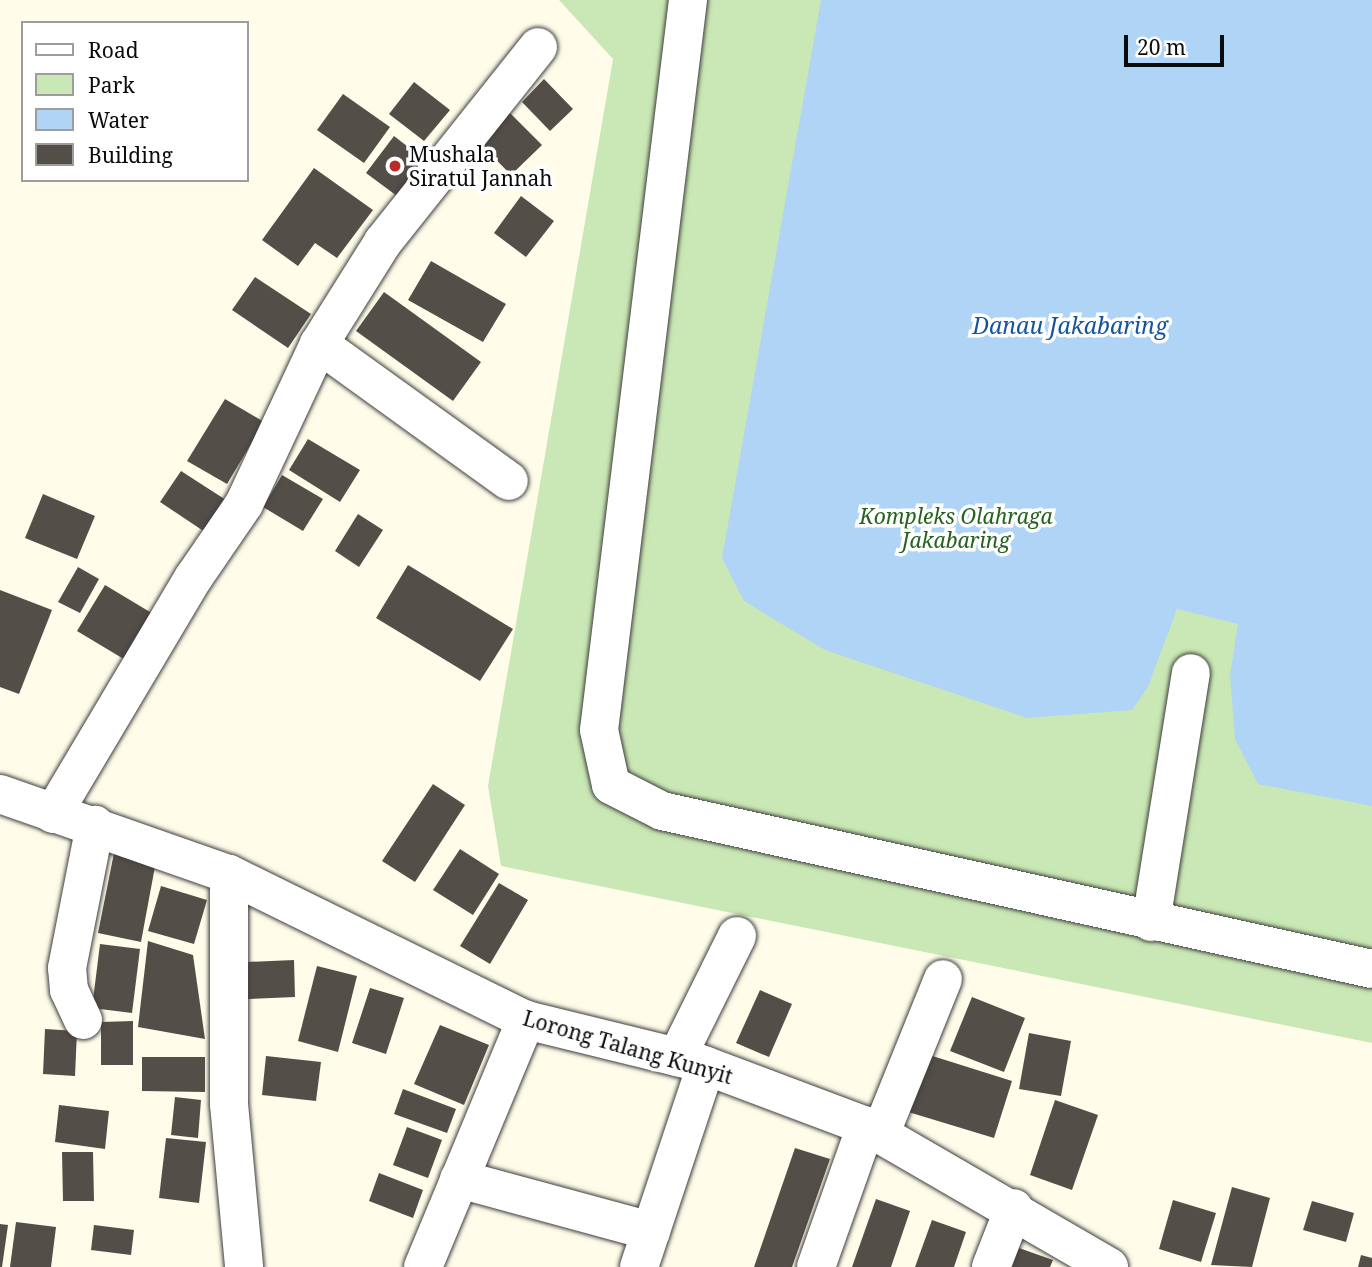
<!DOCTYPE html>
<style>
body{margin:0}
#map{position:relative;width:1372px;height:1267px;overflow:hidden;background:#fffdea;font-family:"Noto Serif",serif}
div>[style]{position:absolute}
.green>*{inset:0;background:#cae8b5}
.water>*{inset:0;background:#afd4f5}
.building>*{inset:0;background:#544e48}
.roads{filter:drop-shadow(0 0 2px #3e3e3e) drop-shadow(0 0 2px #3e3e3e)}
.minor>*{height:38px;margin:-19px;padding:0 19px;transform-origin:19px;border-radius:19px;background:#fff}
.dots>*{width:19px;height:19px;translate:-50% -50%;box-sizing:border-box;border:4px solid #fff;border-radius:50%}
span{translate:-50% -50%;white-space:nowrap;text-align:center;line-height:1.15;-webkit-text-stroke:7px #fff;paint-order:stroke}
.poi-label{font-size:21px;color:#0b0b0b}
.left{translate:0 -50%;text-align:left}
.park-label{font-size:21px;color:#25621d;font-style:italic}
.street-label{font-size:21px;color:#0b0b0b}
.water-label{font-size:23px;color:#17559b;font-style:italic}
.legend{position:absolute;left:21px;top:21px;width:228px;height:161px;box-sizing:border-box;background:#fff;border:2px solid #9d9d9d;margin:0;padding:9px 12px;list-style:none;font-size:21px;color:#0b0b0b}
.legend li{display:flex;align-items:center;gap:14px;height:35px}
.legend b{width:35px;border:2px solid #9d9d9d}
.scale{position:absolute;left:1124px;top:35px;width:100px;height:32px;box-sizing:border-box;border:4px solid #0b0b0b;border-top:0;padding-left:9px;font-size:21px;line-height:24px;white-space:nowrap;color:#0b0b0b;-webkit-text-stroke:5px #fff;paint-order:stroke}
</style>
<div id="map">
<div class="green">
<div style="clip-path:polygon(559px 0,1372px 0,1372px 1043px,501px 866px,488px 786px,613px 59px)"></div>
</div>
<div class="water">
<div style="clip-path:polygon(821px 0,1372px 0,1372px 806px,1258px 784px,1235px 739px,1230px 675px,1238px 624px,1177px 609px,1148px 687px,1132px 710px,1027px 718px,825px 650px,744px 601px,722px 558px)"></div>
</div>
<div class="building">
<div style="clip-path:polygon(544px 79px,573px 109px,550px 131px,522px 102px)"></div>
<div style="clip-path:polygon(414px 82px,450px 110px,424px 141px,389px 114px)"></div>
<div style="clip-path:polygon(343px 94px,390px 127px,364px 163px,317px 130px)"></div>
<div style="clip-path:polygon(507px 110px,542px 145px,511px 175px,477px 140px)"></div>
<div style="clip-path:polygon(394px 136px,425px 160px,397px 196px,366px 173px)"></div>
<div style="clip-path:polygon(314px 168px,373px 210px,337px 258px,315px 243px,298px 266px,262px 240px)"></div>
<div style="clip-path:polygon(521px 196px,554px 221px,526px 257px,494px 233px)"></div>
<div style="clip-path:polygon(431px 261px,506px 304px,483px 342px,408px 300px)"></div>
<div style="clip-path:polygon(255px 277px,311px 314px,288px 348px,232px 310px)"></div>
<div style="clip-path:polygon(384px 292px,481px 362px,453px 401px,356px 331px)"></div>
<div style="clip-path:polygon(225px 399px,264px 422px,227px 484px,187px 461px)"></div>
<div style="clip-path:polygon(308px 439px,360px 470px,340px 502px,289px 470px)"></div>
<div style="clip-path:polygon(181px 471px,226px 500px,205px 532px,160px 502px)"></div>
<div style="clip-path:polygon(282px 475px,323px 499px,303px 531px,263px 507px)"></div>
<div style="clip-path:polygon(43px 494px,95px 516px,77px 559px,25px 538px)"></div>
<div style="clip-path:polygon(358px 514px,383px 530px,359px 567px,335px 551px)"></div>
<div style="clip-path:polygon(408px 565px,513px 629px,480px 681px,376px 618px)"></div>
<div style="clip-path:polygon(78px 567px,99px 579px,80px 613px,58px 602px)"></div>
<div style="clip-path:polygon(105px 585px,155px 615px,127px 661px,77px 631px)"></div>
<div style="clip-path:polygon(0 590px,52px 610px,19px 694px,0 687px)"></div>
<div style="clip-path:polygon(433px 784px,465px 805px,415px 882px,382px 861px)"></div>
<div style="clip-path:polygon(460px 849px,499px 874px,473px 915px,433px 890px)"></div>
<div style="clip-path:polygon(114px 853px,156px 861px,141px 942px,98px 933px)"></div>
<div style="clip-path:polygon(499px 883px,528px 900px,490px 964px,460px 946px)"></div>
<div style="clip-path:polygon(161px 886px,207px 900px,194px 944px,148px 931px)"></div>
<div style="clip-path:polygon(148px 941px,193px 955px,205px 1039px,138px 1027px)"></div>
<div style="clip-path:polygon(100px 944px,140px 949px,132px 1013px,92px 1008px)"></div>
<div style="clip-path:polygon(294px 960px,295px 997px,248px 999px,246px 962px)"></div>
<div style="clip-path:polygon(317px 966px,357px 976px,338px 1052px,298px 1041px)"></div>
<div style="clip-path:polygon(370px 988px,404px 998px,386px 1054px,352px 1043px)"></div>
<div style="clip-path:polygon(760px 990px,792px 1004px,769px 1057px,736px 1043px)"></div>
<div style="clip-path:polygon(972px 997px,1025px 1018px,1004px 1072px,950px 1051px)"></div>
<div style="clip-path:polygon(133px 1021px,133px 1065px,101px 1065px,101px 1022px)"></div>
<div style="clip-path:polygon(440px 1025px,489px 1045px,464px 1105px,414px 1084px)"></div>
<div style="clip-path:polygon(45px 1029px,77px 1031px,75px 1076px,43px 1074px)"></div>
<div style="clip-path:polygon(1029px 1033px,1071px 1041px,1061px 1096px,1019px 1089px)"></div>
<div style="clip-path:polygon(923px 1053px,1012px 1081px,994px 1138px,905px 1111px)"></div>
<div style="clip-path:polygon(266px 1056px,321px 1062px,316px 1101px,262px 1095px)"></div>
<div style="clip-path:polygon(142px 1057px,205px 1057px,205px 1092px,142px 1091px)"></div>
<div style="clip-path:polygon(403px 1089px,456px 1109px,447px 1133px,394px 1114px)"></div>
<div style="clip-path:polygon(175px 1097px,201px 1100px,198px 1138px,171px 1135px)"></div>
<div style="clip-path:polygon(1055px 1100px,1098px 1115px,1072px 1190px,1030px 1175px)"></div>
<div style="clip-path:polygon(59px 1105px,109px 1111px,105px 1149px,55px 1142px)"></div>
<div style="clip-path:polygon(407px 1127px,442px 1140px,428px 1178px,393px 1165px)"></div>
<div style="clip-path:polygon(166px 1138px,206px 1142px,199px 1203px,159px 1198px)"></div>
<div style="clip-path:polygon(795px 1148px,830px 1159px,792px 1267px,754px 1267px)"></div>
<div style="clip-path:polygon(62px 1152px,93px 1152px,94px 1201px,63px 1201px)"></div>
<div style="clip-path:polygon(379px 1173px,423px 1190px,413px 1218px,369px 1201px)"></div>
<div style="clip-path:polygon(1232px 1187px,1270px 1198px,1252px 1267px,1211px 1265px)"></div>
<div style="clip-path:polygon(876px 1199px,910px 1211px,891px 1267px,852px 1267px)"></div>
<div style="clip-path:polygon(1173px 1200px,1216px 1213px,1201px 1262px,1159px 1249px)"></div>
<div style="clip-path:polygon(1312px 1201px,1354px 1213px,1346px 1242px,1303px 1230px)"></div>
<div style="clip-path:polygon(932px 1220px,966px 1232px,954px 1267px,915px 1267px)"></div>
<div style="clip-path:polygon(16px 1222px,56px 1227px,51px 1267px,10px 1267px)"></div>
<div style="clip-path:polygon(0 1224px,8px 1225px,2px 1267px,0 1267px)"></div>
<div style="clip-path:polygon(94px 1225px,134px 1230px,131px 1255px,91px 1250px)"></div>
<div style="clip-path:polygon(1019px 1248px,1053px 1260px,1050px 1267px,1012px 1267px)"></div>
<div style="clip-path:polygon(1361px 1255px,1372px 1258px,1372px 1267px,1358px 1267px)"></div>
</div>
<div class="roads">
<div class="minor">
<div style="left:688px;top:0;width:735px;rotate:96.95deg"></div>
<div style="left:599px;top:730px;width:56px;rotate:77.7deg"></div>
<div style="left:611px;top:785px;width:57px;rotate:27deg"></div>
<div style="left:662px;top:811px;width:727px;rotate:12.55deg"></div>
<div style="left:319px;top:344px;width:234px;rotate:35.8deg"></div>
<div style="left:0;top:794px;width:243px;rotate:19.3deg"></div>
<div style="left:229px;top:874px;width:331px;rotate:26.2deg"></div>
<div style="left:526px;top:1020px;width:172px;rotate:13.8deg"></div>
<div style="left:693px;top:1061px;width:185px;rotate:20.6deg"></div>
<div style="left:866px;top:1126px;width:281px;rotate:30.1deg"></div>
<div style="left:53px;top:814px;width:276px;rotate:-59.3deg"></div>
<div style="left:194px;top:577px;width:88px;rotate:-55.6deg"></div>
<div style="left:244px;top:504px;width:177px;rotate:-64.9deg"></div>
<div style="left:319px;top:344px;width:120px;rotate:-57.9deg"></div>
<div style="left:383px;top:242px;width:249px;rotate:-51.5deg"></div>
<div style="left:229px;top:874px;width:230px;rotate:90deg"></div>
<div style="left:229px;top:1104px;width:164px;rotate:84.7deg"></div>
<div style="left:1151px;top:922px;width:252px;rotate:-80.9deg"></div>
<div style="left:83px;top:1020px;width:33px;rotate:-115deg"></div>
<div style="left:69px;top:990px;width:22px;rotate:-95deg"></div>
<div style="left:67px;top:968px;width:146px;rotate:-78.9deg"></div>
<div style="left:677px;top:1057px;width:135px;rotate:-63.6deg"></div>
<div style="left:880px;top:1135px;width:168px;rotate:-68deg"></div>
<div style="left:459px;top:1179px;width:199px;rotate:15.2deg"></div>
<div style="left:423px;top:1267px;width:268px;rotate:-67.4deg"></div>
<div style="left:639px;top:1267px;width:212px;rotate:-71.6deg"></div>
<div style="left:816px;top:1267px;width:150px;rotate:-70.5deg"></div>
<div style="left:991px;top:1267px;width:63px;rotate:-68.7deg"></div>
</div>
</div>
<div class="dots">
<div style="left:395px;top:166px;background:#b92c25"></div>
</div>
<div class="poi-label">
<span class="left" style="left:409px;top:166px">Mushala<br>Siratul Jannah</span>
</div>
<div class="park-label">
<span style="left:956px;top:528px">Kompleks Olahraga<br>Jakabaring</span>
</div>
<div class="street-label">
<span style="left:628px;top:1047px;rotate:16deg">Lorong Talang Kunyit</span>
</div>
<div class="water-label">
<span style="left:1070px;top:325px">Danau Jakabaring</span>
</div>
<ul class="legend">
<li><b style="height:9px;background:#fff"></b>Road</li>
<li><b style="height:19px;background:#cae8b5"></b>Park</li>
<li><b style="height:19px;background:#afd4f5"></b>Water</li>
<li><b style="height:19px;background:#544e48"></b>Building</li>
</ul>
<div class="scale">20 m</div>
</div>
